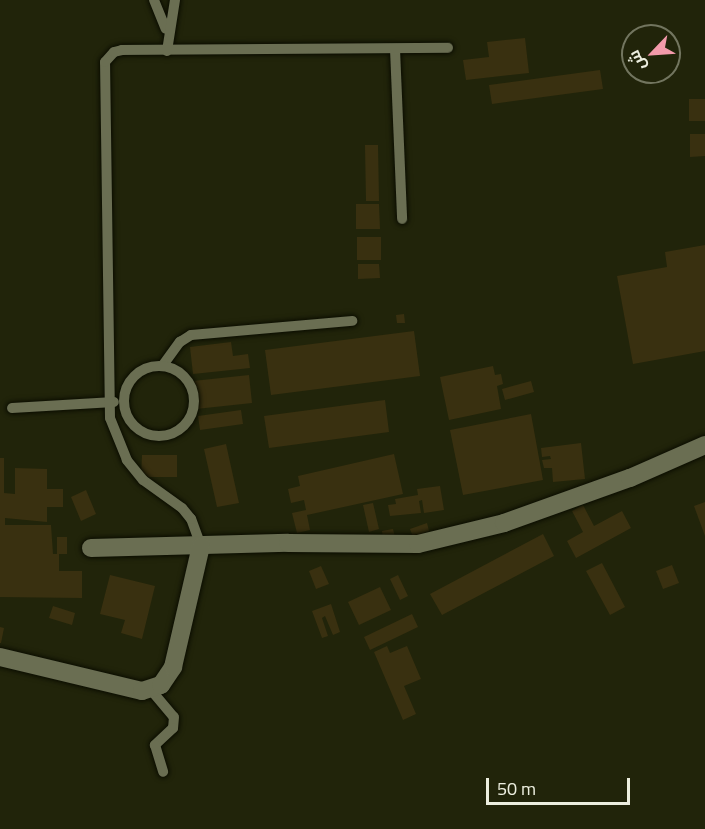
<!DOCTYPE html>
<meta charset="utf-8">
<style>
body{margin:0}
#map{position:relative;width:705px;height:829px;overflow:hidden;background:#21240a;font-family:Georgia,Cairo,serif}
div>[style]{position:absolute}
.building>*{inset:0;background:#393010}
.roads{filter:drop-shadow(0 0 2px #0b0d00) drop-shadow(0 0 2px #0b0d00)}
.service>*{height:10px;margin:-5px;padding:0 5px;transform-origin:5px;border-radius:5px;background:#6a6e52}
.service>.ring{margin:-5px;padding:0;box-sizing:content-box;background:none;border:10px solid #6a6e52;border-radius:50%}
.minor>*{height:18px;margin:-9px;padding:0 9px;transform-origin:9px;border-radius:9px;background:#6a6e52}
span{translate:-50% -50%;white-space:nowrap;text-align:center;line-height:1.15;-webkit-text-stroke:4.5px #21240a;paint-order:stroke}
.north{position:absolute;left:621px;top:24px;width:60px;height:60px;box-sizing:border-box;background:#21240a;border:2px solid #72755f;border-radius:50%;rotate:245deg;font-size:16px;font-weight:700;line-height:24px;text-align:center;color:#eceedf}
.north::after{content:'';display:block;margin:auto;width:21px;height:27px;background:#f39aab;clip-path:polygon(50% 0,100% 100%,50% 72%,0 100%)}
.scale{position:absolute;left:486px;top:778px;width:144px;height:27px;box-sizing:border-box;border:3px solid #eceedf;border-top:0;padding-left:8px;font-size:18px;line-height:21px;white-space:nowrap;color:#eceedf;-webkit-text-stroke:4px #21240a;paint-order:stroke}
</style>
<div id="map">
<div class="building">
<div style="clip-path:polygon(525px 38px,529px 73px,466px 80px,463px 60px,489px 57px,487px 42px)"></div>
<div style="clip-path:polygon(600px 70px,603px 89px,492px 104px,489px 85px)"></div>
<div style="clip-path:polygon(689px 99px,705px 99px,705px 121px,689px 121px)"></div>
<div style="clip-path:polygon(690px 134px,705px 134px,705px 156px,690px 157px)"></div>
<div style="clip-path:polygon(365px 145px,378px 145px,379px 201px,366px 201px)"></div>
<div style="clip-path:polygon(356px 204px,379px 204px,380px 229px,356px 229px)"></div>
<div style="clip-path:polygon(357px 237px,381px 237px,381px 260px,357px 260px)"></div>
<div style="clip-path:polygon(705px 245px,705px 351px,633px 364px,617px 276px,667px 267px,665px 252px)"></div>
<div style="clip-path:polygon(358px 264px,379px 264px,380px 278px,358px 279px)"></div>
<div style="clip-path:polygon(404px 314px,405px 323px,397px 323px,396px 315px)"></div>
<div style="clip-path:polygon(414px 331px,420px 376px,271px 395px,265px 350px)"></div>
<div style="clip-path:polygon(231px 342px,233px 356px,248px 354px,250px 368px,193px 374px,190px 347px)"></div>
<div style="clip-path:polygon(493px 366px,495px 375px,501px 374px,503px 384px,497px 386px,501px 409px,449px 420px,440px 377px)"></div>
<div style="clip-path:polygon(249px 375px,252px 403px,196px 409px,193px 381px)"></div>
<div style="clip-path:polygon(531px 381px,534px 392px,505px 400px,502px 389px)"></div>
<div style="clip-path:polygon(385px 400px,389px 432px,269px 448px,264px 416px)"></div>
<div style="clip-path:polygon(241px 410px,243px 424px,200px 430px,198px 416px)"></div>
<div style="clip-path:polygon(531px 414px,543px 480px,463px 495px,450px 430px)"></div>
<div style="clip-path:polygon(581px 443px,585px 479px,553px 482px,552px 468px,544px 468px,542px 460px,551px 459px,550px 456px,542px 457px,541px 448px)"></div>
<div style="clip-path:polygon(226px 444px,239px 503px,217px 507px,204px 449px)"></div>
<div style="clip-path:polygon(394px 454px,403px 494px,307px 515px,310px 530px,297px 533px,292px 513px,306px 510px,304px 500px,291px 503px,288px 489px,300px 486px,298px 476px)"></div>
<div style="clip-path:polygon(142px 455px,177px 455px,177px 477px,141px 477px)"></div>
<div style="clip-path:polygon(0 458px,4px 458px,4px 493px,15px 494px,15px 468px,47px 469px,47px 489px,63px 489px,63px 507px,47px 507px,47px 522px,5px 518px,5px 525px,51px 525px,53px 554px,57px 554px,57px 537px,67px 537px,67px 554px,59px 554px,59px 571px,82px 571px,82px 598px,0 597px)"></div>
<div style="clip-path:polygon(440px 486px,444px 510px,424px 513px,422px 500px,419px 501px,421px 513px,390px 516px,388px 505px,396px 504px,395px 499px,418px 495px,417px 489px)"></div>
<div style="clip-path:polygon(86px 490px,96px 514px,81px 521px,71px 497px)"></div>
<div style="clip-path:polygon(705px 502px,705px 536px,694px 506px)"></div>
<div style="clip-path:polygon(373px 503px,379px 529px,369px 532px,363px 505px)"></div>
<div style="clip-path:polygon(583px 505px,594px 526px,622px 511px,631px 528px,576px 558px,567px 541px,583px 532px,572px 511px)"></div>
<div style="clip-path:polygon(427px 523px,429px 531px,413px 537px,410px 529px)"></div>
<div style="clip-path:polygon(393px 529px,395px 537px,383px 539px,382px 531px)"></div>
<div style="clip-path:polygon(543px 534px,554px 556px,442px 615px,430px 594px)"></div>
<div style="clip-path:polygon(602px 563px,625px 607px,610px 615px,586px 571px)"></div>
<div style="clip-path:polygon(672px 565px,679px 583px,663px 589px,656px 571px)"></div>
<div style="clip-path:polygon(321px 566px,329px 584px,316px 589px,309px 571px)"></div>
<div style="clip-path:polygon(110px 575px,155px 586px,142px 639px,121px 633px,125px 620px,100px 614px)"></div>
<div style="clip-path:polygon(398px 575px,408px 596px,400px 600px,390px 579px)"></div>
<div style="clip-path:polygon(380px 587px,391px 610px,359px 625px,348px 602px)"></div>
<div style="clip-path:polygon(331px 604px,340px 632px,333px 635px,325px 616px,322px 618px,328px 636px,322px 638px,312px 611px)"></div>
<div style="clip-path:polygon(53px 606px,75px 613px,72px 625px,49px 618px)"></div>
<div style="clip-path:polygon(412px 614px,418px 627px,370px 650px,364px 637px)"></div>
<div style="clip-path:polygon(0 627px,4px 628px,1px 643px,0 643px)"></div>
<div style="clip-path:polygon(387px 646px,390px 653px,407px 646px,421px 679px,404px 686px,416px 714px,403px 720px,374px 652px)"></div>
</div>
<div class="roads">
<div class="service">
<div style="left:154px;top:0;width:31px;rotate:68deg"></div>
<div style="left:395px;top:49px;width:170px;rotate:87.6deg"></div>
<div style="left:167px;top:51px;width:52px;rotate:-81.1deg"></div>
<div style="left:163px;top:365px;width:29px;rotate:-54deg"></div>
<div style="left:180px;top:342px;width:13px;rotate:-32deg"></div>
<div style="left:191px;top:335px;width:162px;rotate:-5deg"></div>
<div class="ring" style="left:124px;top:366px;width:60px;height:60px"></div>
<div style="left:12px;top:408px;width:102px;rotate:-3.4deg"></div>
<div style="left:201px;top:546px;width:29px;rotate:-110deg"></div>
<div style="left:191px;top:519px;width:14px;rotate:-129deg"></div>
<div style="left:182px;top:508px;width:48px;rotate:-144.3deg"></div>
<div style="left:143px;top:480px;width:26px;rotate:-129deg"></div>
<div style="left:127px;top:460px;width:45px;rotate:-112deg"></div>
<div style="left:110px;top:418px;width:356px;rotate:-90.8deg"></div>
<div style="left:105px;top:62px;width:13px;rotate:-48deg"></div>
<div style="left:114px;top:52px;width:8px;rotate:-14deg"></div>
<div style="left:122px;top:50px;width:326px;rotate:-0.4deg"></div>
<div style="left:151px;top:690px;width:35px;rotate:50deg"></div>
<div style="left:174px;top:717px;width:11px;rotate:95deg"></div>
<div style="left:173px;top:728px;width:25px;rotate:137deg"></div>
<div style="left:155px;top:745px;width:28px;rotate:73deg"></div>
</div>
<div class="minor">
<div style="left:91px;top:548px;width:197px;rotate:-1.5deg"></div>
<div style="left:288px;top:543px;width:130px;rotate:0.4deg"></div>
<div style="left:418px;top:544px;width:89px;rotate:-13.7deg"></div>
<div style="left:504px;top:523px;width:134px;rotate:-19.7deg"></div>
<div style="left:630px;top:478px;width:82px;rotate:-23.7deg"></div>
<div style="left:0;top:657px;width:146px;rotate:13.5deg"></div>
<div style="left:142px;top:691px;width:20px;rotate:-18deg"></div>
<div style="left:161px;top:685px;width:22px;rotate:-56deg"></div>
<div style="left:173px;top:667px;width:124px;rotate:-77deg"></div>
</div>
</div>
<div class="north">ش</div>
<div class="scale">50 m</div>
</div>
